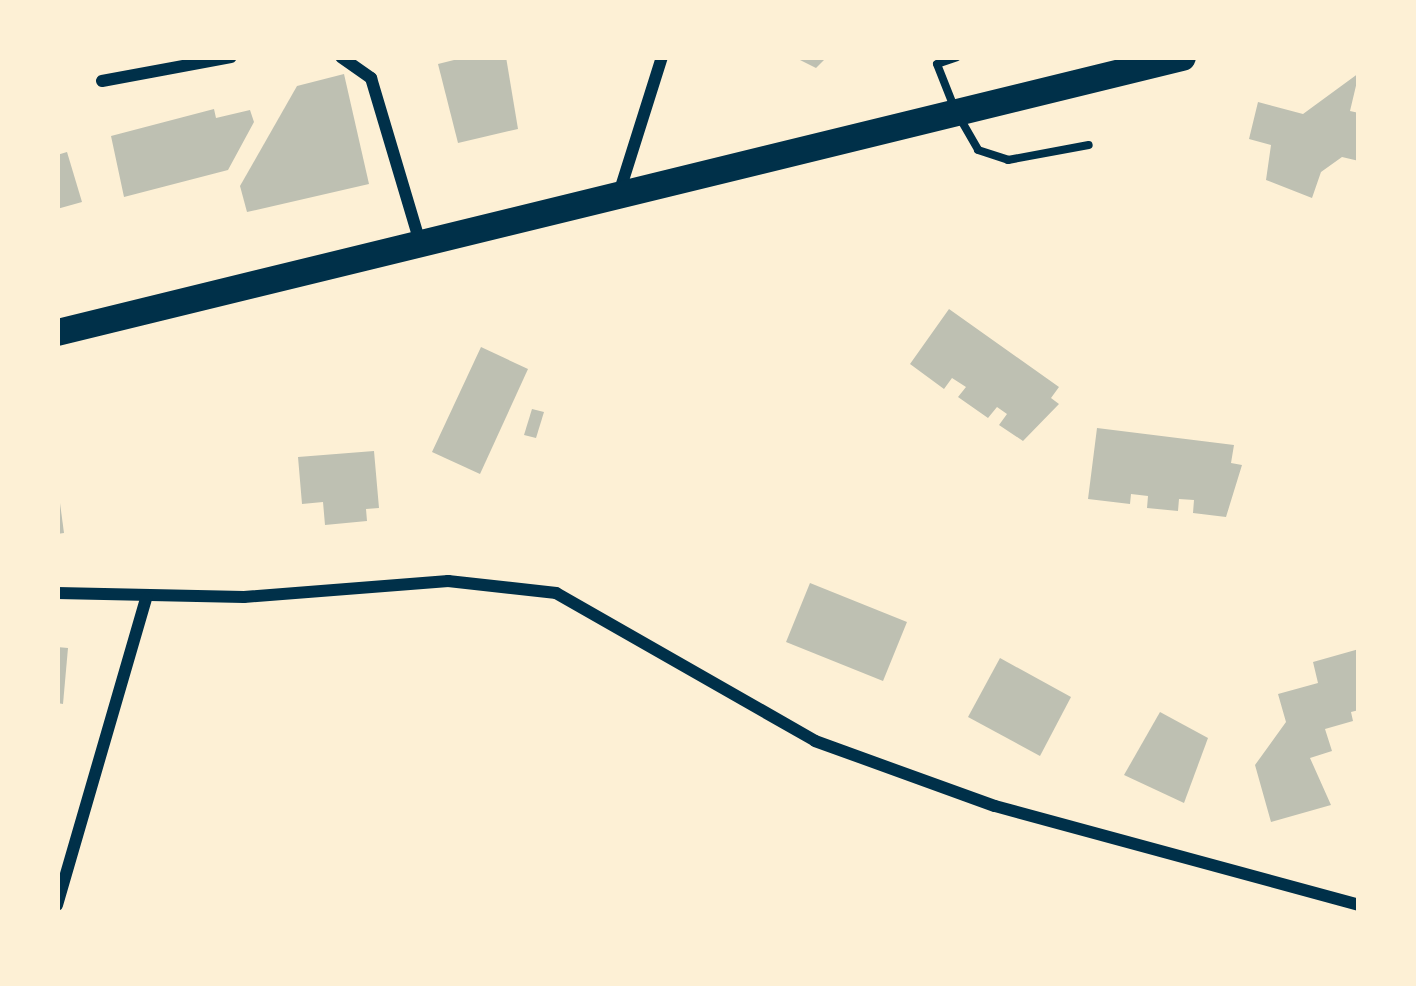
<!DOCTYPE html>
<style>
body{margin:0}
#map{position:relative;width:1416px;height:986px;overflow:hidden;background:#fdf0d5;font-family:Jost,sans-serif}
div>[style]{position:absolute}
.building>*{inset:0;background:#bec0b2}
.service>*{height:8px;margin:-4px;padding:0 4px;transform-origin:4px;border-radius:4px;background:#003049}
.minor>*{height:12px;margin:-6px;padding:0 6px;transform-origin:6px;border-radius:6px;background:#003049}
.primary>*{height:27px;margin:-13.5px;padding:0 13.5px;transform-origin:13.5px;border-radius:13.5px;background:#003049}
span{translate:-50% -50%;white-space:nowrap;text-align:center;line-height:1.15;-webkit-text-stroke:9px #fdf0d5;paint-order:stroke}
.frame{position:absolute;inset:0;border:60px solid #fdf0d5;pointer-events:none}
</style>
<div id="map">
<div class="building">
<div style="clip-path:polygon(466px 57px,506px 57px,518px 129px,458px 143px,438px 64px)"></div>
<div style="clip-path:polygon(794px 57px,827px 57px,816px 68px)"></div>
<div style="clip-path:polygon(1359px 73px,1350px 111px,1359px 113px,1359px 161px,1342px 157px,1321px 172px,1312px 198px,1266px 180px,1271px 145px,1249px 139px,1258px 102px,1303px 114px)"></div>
<div style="clip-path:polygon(344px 74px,369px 184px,247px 212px,240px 186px,297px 86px)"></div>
<div style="clip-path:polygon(214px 109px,216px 118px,250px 110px,254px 122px,228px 170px,124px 197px,111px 136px)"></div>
<div style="clip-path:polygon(67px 152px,82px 202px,57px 209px,57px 155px)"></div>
<div style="clip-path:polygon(949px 309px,1059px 387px,1051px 398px,1059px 404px,1023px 441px,999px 425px,1007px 414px,997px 407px,988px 418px,958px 397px,966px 387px,952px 378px,944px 389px,910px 364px)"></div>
<div style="clip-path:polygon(481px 347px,528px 369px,480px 474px,432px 452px)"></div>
<div style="clip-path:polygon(532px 409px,544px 412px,536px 438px,524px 435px)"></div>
<div style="clip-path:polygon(1097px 428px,1234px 445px,1231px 463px,1242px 465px,1226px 517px,1193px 513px,1194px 500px,1179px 499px,1178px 511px,1147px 508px,1148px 496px,1131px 494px,1130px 504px,1088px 499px)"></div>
<div style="clip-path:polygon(374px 451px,379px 508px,366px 509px,367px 521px,325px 525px,323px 502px,302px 504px,298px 457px)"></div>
<div style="clip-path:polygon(57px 503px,60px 503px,64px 533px,57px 534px)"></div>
<div style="clip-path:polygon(810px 583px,907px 622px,883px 681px,786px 642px)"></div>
<div style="clip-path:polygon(57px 647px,68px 648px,63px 704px,57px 703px)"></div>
<div style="clip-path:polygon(1359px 649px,1359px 710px,1351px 712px,1353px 721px,1325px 729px,1332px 751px,1310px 758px,1331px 805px,1271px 822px,1255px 765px,1286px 722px,1278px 694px,1318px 683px,1313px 662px)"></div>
<div style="clip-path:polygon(1000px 658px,1071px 697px,1040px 756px,968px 717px)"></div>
<div style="clip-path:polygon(1160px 712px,1208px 738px,1184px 803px,1124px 775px)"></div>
</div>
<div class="service">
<div style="left:954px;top:107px;width:46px;rotate:-111.6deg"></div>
<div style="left:937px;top:64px;width:21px;rotate:-19deg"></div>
<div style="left:961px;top:120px;width:34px;rotate:60deg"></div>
<div style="left:978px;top:150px;width:32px;rotate:18deg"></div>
<div style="left:1008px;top:160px;width:82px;rotate:-10.5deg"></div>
</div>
<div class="minor">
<div style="left:341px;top:57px;width:37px;rotate:35deg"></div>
<div style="left:371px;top:78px;width:168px;rotate:73.4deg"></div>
<div style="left:102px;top:81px;width:131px;rotate:-10.5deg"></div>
<div style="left:620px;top:190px;width:139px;rotate:-72.5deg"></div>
<div style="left:57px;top:593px;width:187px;rotate:1.2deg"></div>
<div style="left:244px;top:597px;width:205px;rotate:-4.5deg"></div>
<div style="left:448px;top:581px;width:109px;rotate:6.3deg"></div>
<div style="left:556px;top:593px;width:298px;rotate:29.7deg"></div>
<div style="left:815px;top:741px;width:191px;rotate:19.9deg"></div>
<div style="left:995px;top:806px;width:377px;rotate:15.2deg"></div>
<div style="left:57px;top:905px;width:320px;rotate:-73.8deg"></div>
</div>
<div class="primary">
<div style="left:57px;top:332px;width:1158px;rotate:-13.74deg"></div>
</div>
<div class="frame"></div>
</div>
